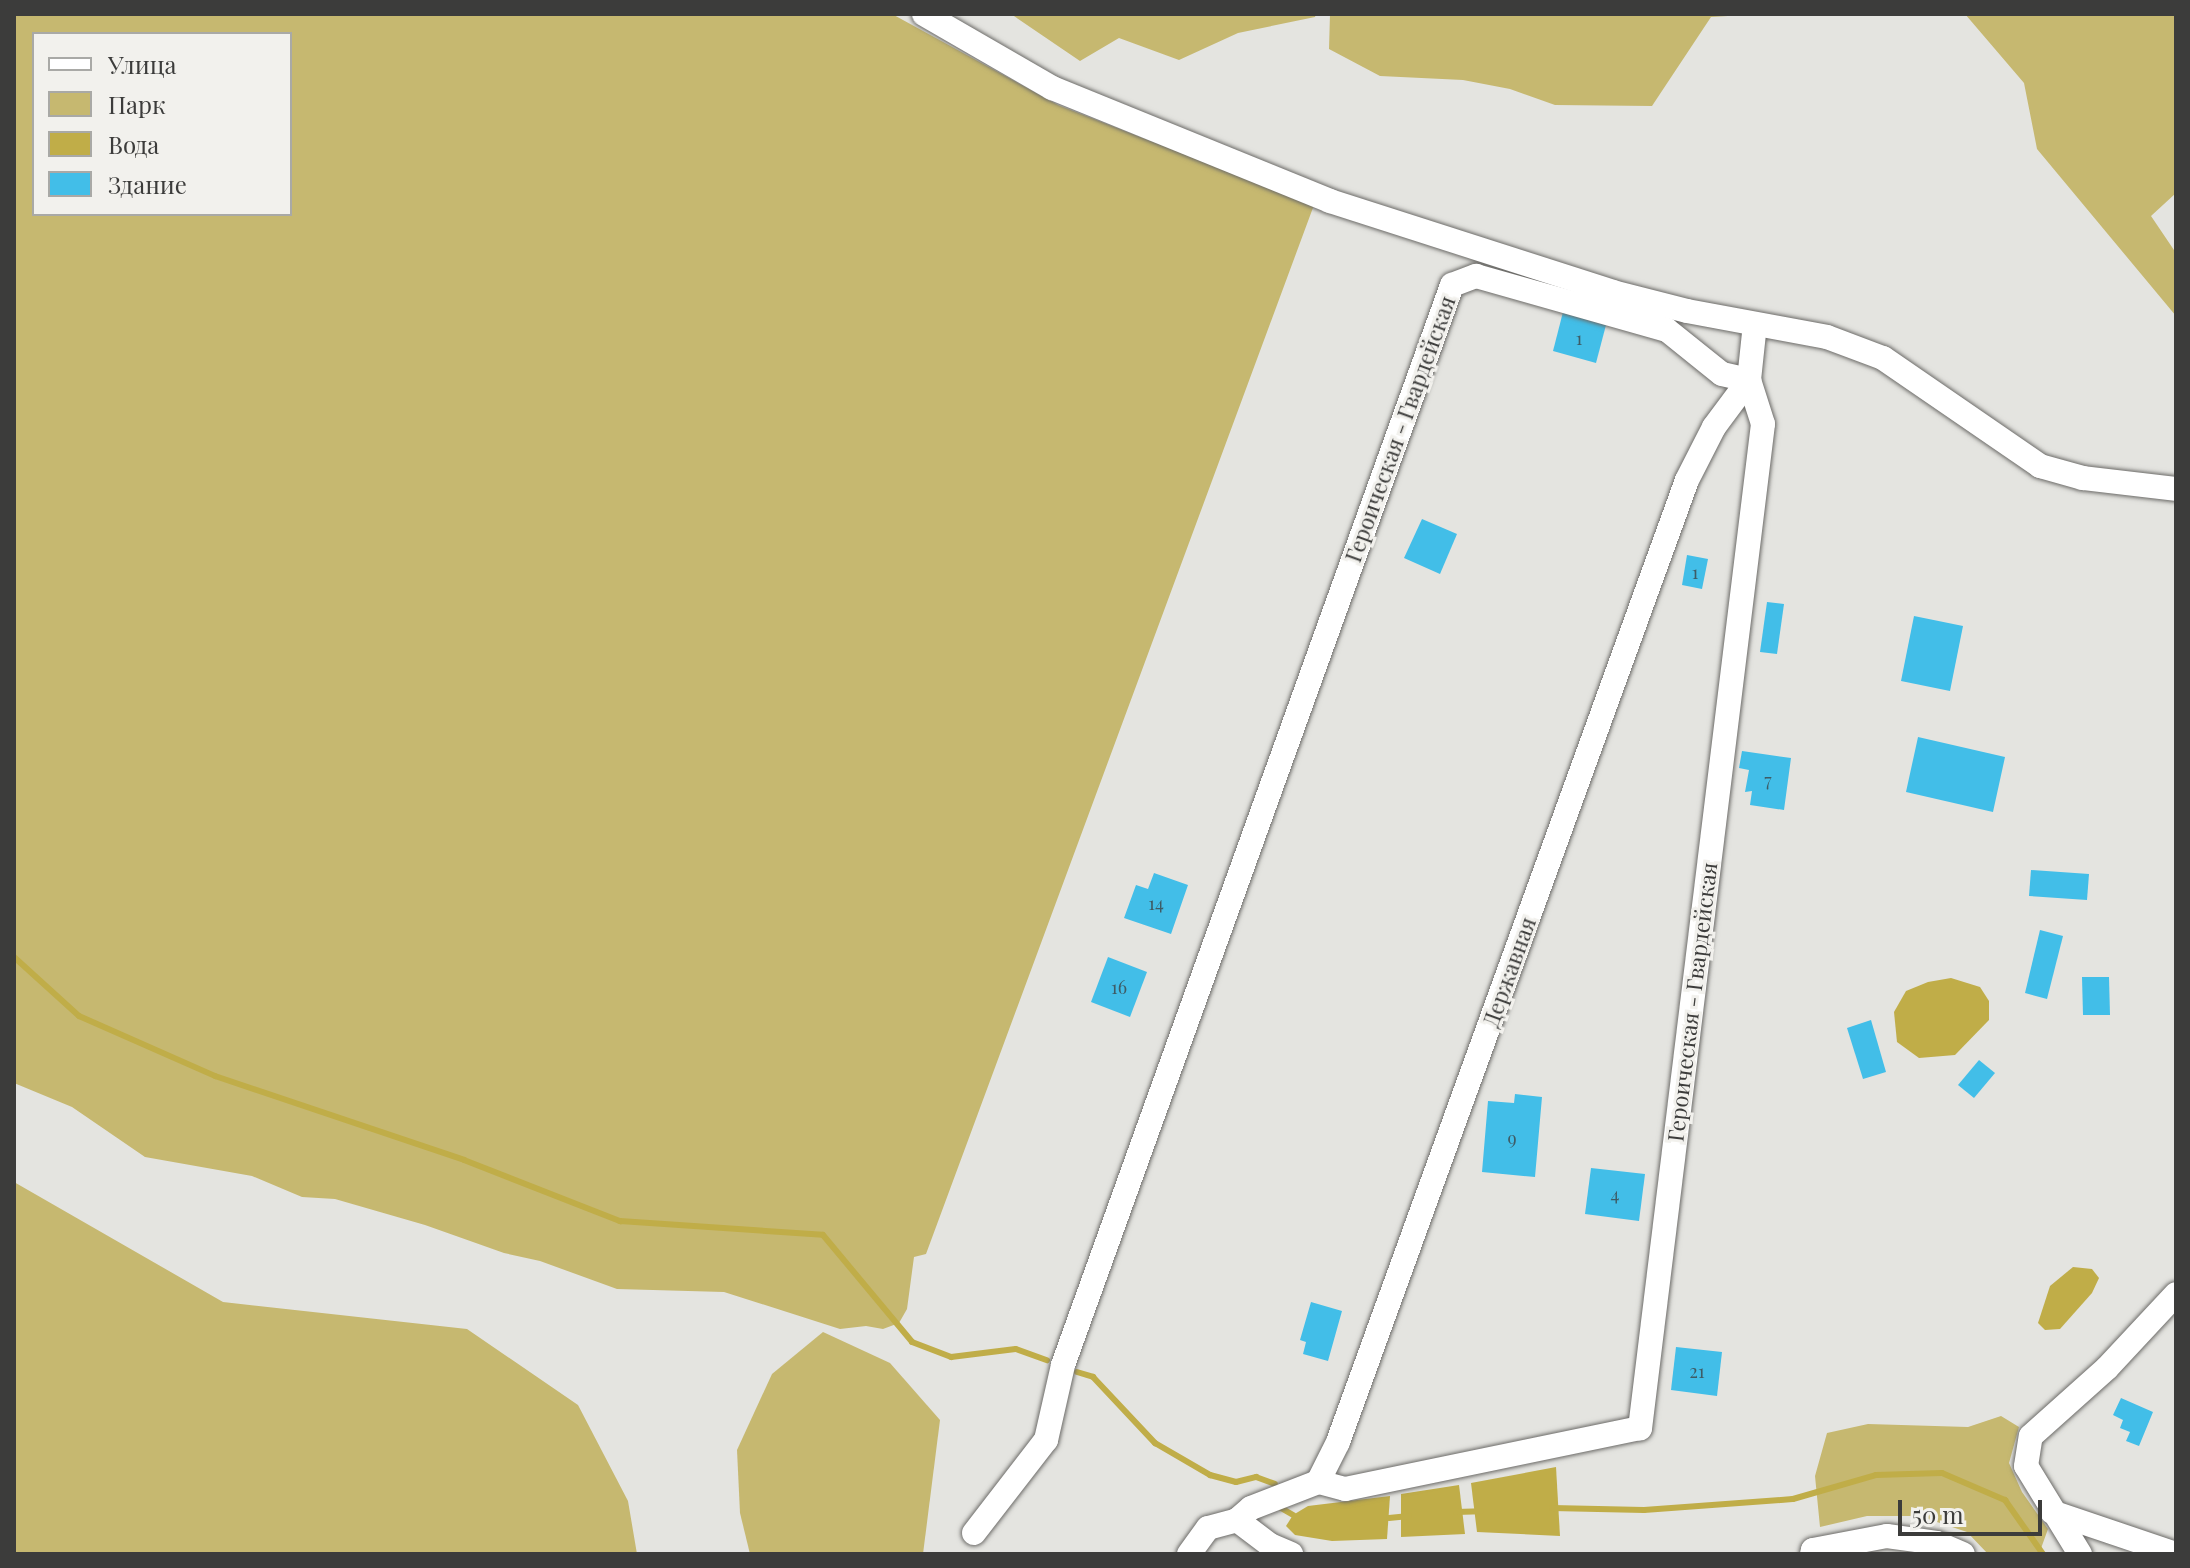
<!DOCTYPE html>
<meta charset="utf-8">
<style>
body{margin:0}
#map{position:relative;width:2190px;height:1568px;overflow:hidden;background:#e4e4e0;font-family:"Playfair Display",serif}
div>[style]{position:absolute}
.green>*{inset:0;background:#c6b870}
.water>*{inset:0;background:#c0ad48}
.stream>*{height:6px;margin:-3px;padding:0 3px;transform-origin:3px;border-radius:3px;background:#c0ad48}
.building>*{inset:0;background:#42bee8}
.roads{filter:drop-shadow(0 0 2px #6c6b68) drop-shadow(0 0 2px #6c6b68)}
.minor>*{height:24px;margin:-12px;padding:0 12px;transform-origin:12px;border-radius:12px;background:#fff}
span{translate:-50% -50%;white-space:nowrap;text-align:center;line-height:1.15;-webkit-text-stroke:6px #f2f1ed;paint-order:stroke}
.number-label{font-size:18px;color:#3e5c66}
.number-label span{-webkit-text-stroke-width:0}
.street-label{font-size:22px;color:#3c3c3b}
.frame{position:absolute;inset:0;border:16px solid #3c3c3b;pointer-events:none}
.legend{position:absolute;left:32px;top:32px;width:260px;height:184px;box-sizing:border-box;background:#f2f1ed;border:2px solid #a9a9a6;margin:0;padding:10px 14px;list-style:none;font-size:24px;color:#3c3c3b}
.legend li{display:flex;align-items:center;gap:16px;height:40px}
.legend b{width:40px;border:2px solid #a9a9a6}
.scale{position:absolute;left:1898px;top:1500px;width:144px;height:36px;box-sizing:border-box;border:4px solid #3c3c3b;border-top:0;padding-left:10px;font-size:24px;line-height:28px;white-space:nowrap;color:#3c3c3b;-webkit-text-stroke:6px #f2f1ed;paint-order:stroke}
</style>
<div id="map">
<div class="green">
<div style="clip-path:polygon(evenodd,14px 14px,892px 14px,1058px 105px,1314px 205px,926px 1254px,914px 1257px,907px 1309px,899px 1323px,883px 1329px,866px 1326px,840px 1329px,724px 1292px,617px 1289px,540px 1261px,504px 1253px,425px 1225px,335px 1199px,302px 1197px,252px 1176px,145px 1157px,72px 1107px,14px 1083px,14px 14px,34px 34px,290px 34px,290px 214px,34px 214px,34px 34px)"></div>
<div style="clip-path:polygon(1011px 14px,1316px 14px,1315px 17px,1238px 33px,1179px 60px,1119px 38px,1080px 61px)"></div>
<div style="clip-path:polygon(1330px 14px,1762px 14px,1711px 17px,1652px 106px,1555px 105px,1510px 89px,1463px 80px,1380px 76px,1329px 49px)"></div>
<div style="clip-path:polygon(1965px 14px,2176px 14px,2176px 193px,2151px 216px,2176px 253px,2176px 316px,2037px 149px,2024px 83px)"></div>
<div style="clip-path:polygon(14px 1182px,223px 1302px,467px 1329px,578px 1405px,628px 1501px,637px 1554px,14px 1554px)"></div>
<div style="clip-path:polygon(823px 1332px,890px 1363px,940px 1420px,923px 1554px,750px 1554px,740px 1513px,737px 1450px,772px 1374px)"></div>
<div style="clip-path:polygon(2001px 1416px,2019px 1427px,2009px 1463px,2022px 1492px,2048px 1529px,2039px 1554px,1988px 1554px,1967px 1532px,1919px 1516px,1867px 1516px,1820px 1527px,1815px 1476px,1827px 1433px,1868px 1424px,1968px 1427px)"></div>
</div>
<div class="water">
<div style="clip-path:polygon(1951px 978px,1980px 987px,1989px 1001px,1989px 1020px,1955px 1055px,1919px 1058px,1897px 1042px,1894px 1012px,1906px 991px,1928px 982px)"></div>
<div style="clip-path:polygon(2073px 1267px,2092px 1269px,2099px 1278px,2092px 1293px,2060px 1329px,2045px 1330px,2038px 1323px,2050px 1286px)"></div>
<div style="clip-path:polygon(1556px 1467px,1560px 1536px,1477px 1532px,1471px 1483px)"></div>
<div style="clip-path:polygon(1459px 1485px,1465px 1534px,1401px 1537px,1401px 1494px)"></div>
<div style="clip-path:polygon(1390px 1496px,1387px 1539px,1332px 1541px,1295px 1535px,1286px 1526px,1293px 1515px,1308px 1506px)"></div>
</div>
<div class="stream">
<div style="left:14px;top:957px;width:88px;rotate:42.2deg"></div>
<div style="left:79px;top:1016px;width:149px;rotate:23.8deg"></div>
<div style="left:215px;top:1076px;width:263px;rotate:18.6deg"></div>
<div style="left:464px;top:1160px;width:168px;rotate:21.4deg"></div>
<div style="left:620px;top:1221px;width:203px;rotate:3.9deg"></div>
<div style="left:823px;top:1235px;width:139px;rotate:50.2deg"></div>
<div style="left:912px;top:1342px;width:42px;rotate:21deg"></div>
<div style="left:951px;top:1357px;width:65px;rotate:-7deg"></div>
<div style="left:1016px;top:1349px;width:33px;rotate:20deg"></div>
<div style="left:1077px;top:1372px;width:17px;rotate:17deg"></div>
<div style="left:1093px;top:1377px;width:91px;rotate:46.8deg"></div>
<div style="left:1155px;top:1443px;width:64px;rotate:30.2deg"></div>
<div style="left:1210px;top:1475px;width:27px;rotate:15deg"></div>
<div style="left:1236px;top:1482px;width:21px;rotate:-14deg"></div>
<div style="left:1256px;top:1477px;width:20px;rotate:20deg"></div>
<div style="left:1281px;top:1508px;width:14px;rotate:30deg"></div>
<div style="left:1552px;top:1508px;width:92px;rotate:1.2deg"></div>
<div style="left:1644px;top:1510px;width:149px;rotate:-4.2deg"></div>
<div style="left:1793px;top:1499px;width:86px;rotate:-16.1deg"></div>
<div style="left:1876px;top:1475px;width:66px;rotate:-1.7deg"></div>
<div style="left:1942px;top:1473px;width:69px;rotate:23.2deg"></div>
<div style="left:2005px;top:1500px;width:66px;rotate:54.9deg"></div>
<div style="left:1456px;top:1512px;width:25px;rotate:-2deg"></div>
<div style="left:1389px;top:1518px;width:20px;rotate:-6deg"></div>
</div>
<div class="building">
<div style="clip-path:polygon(1563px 312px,1606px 325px,1596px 363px,1553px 351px)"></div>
<div style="clip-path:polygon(1422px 519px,1457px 534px,1440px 574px,1404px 558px)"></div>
<div style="clip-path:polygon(1687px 555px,1708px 559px,1702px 589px,1682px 585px)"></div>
<div style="clip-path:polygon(1767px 602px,1784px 604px,1777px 654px,1760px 652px)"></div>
<div style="clip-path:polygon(1914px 616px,1963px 626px,1950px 691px,1901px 681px)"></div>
<div style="clip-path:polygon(1918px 737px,2005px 757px,1993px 812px,1906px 792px)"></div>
<div style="clip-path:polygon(1742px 751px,1791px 758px,1784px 810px,1750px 805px,1752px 791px,1745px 792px,1749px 770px,1739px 768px)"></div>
<div style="clip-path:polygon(2031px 870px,2089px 874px,2087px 900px,2029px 896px)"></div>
<div style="clip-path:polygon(1154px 873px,1188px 885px,1171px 934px,1124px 918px,1136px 885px,1148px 889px)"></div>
<div style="clip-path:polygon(2040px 930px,2063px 936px,2047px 999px,2025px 993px)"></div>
<div style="clip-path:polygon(1108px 957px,1147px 972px,1130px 1017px,1091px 1002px)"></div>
<div style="clip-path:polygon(2082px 977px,2109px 977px,2110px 1015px,2083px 1015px)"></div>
<div style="clip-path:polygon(1871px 1020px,1886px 1072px,1863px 1079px,1847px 1028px)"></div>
<div style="clip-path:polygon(1979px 1060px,1995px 1073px,1974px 1098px,1958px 1085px)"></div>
<div style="clip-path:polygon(1515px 1094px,1542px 1097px,1535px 1177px,1482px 1172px,1488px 1101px,1514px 1103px)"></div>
<div style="clip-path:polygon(1591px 1168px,1645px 1174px,1639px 1221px,1585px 1214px)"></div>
<div style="clip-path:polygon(1311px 1302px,1342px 1311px,1328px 1361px,1303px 1354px,1306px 1342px,1300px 1340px)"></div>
<div style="clip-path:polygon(1676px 1347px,1722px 1352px,1717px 1396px,1671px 1390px)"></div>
<div style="clip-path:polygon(2121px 1398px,2153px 1412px,2139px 1446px,2126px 1441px,2130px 1432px,2120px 1428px,2123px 1420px,2113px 1415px)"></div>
</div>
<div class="roads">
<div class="minor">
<div style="left:924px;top:14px;width:148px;rotate:30deg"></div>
<div style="left:1052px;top:88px;width:300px;rotate:22.1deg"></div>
<div style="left:1330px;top:201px;width:297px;rotate:17.8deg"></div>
<div style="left:1613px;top:292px;width:76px;rotate:14.4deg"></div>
<div style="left:1687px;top:311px;width:142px;rotate:10.5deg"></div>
<div style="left:1827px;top:337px;width:60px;rotate:20.6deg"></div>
<div style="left:1883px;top:358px;width:191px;rotate:34.5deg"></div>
<div style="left:2040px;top:466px;width:45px;rotate:15.6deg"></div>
<div style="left:2083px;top:478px;width:94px;rotate:6.7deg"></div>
<div style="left:2052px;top:1512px;width:131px;rotate:18.7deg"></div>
<div style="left:1237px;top:1520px;width:41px;rotate:37.1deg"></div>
<div style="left:1270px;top:1545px;width:23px;rotate:23deg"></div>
<div style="left:974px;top:1533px;width:118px;rotate:-52.3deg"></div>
<div style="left:1046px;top:1440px;width:77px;rotate:-77.2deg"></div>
<div style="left:1063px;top:1365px;width:1148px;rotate:-70.19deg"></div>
<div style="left:1452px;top:285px;width:26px;rotate:-21deg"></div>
<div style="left:1476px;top:276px;width:198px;rotate:15.8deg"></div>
<div style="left:1667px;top:330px;width:70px;rotate:38.7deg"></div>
<div style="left:1722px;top:374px;width:28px;rotate:13deg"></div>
<div style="left:1749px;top:380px;width:46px;rotate:72.3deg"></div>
<div style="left:1763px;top:424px;width:1012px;rotate:96.98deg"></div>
<div style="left:1640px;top:1428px;width:301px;rotate:168.3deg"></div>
<div style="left:1345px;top:1489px;width:28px;rotate:-165deg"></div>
<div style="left:1189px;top:1554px;width:32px;rotate:-54deg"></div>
<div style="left:1208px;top:1528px;width:30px;rotate:-15deg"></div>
<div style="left:1237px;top:1520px;width:18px;rotate:-41deg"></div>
<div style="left:1251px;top:1508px;width:72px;rotate:-21.2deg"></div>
<div style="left:1318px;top:1482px;width:45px;rotate:-63.4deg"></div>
<div style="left:1338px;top:1442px;width:1023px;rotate:-70.06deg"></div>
<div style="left:1687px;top:480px;width:59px;rotate:-63deg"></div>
<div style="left:1714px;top:427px;width:59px;rotate:-53.3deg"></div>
<div style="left:1749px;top:380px;width:56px;rotate:-83.9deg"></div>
<div style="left:1812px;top:1554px;width:4px;rotate:-76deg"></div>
<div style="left:1813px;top:1550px;width:75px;rotate:-10.7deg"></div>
<div style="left:1887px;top:1536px;width:50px;rotate:8deg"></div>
<div style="left:1937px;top:1543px;width:28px;rotate:23deg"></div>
<div style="left:2080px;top:1554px;width:103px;rotate:-121.5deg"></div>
<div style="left:2026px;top:1466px;width:30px;rotate:-81deg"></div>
<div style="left:2031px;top:1436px;width:102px;rotate:-41.8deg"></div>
<div style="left:2107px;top:1368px;width:101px;rotate:-47deg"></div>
</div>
</div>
<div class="number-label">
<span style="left:1579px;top:338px">1</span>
<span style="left:1695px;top:572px">1</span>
<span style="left:1768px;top:780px">7</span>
<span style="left:1156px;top:903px">14</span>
<span style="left:1119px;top:987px">16</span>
<span style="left:1512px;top:1138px">9</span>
<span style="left:1615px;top:1194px">4</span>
<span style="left:1697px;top:1371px">21</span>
</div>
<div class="street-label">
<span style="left:1400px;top:429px;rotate:-70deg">Героическая - Гвардейская</span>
<span style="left:1509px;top:972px;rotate:-70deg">Державная</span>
<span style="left:1692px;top:1002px;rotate:-83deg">Героическая - Гвардейская</span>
</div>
<div class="frame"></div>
<ul class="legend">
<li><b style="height:10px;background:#fff"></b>Улица</li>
<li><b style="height:22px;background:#c6b870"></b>Парк</li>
<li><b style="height:22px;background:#c0ad48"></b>Вода</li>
<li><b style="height:22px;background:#42bee8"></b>Здание</li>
</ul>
<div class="scale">50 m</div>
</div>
